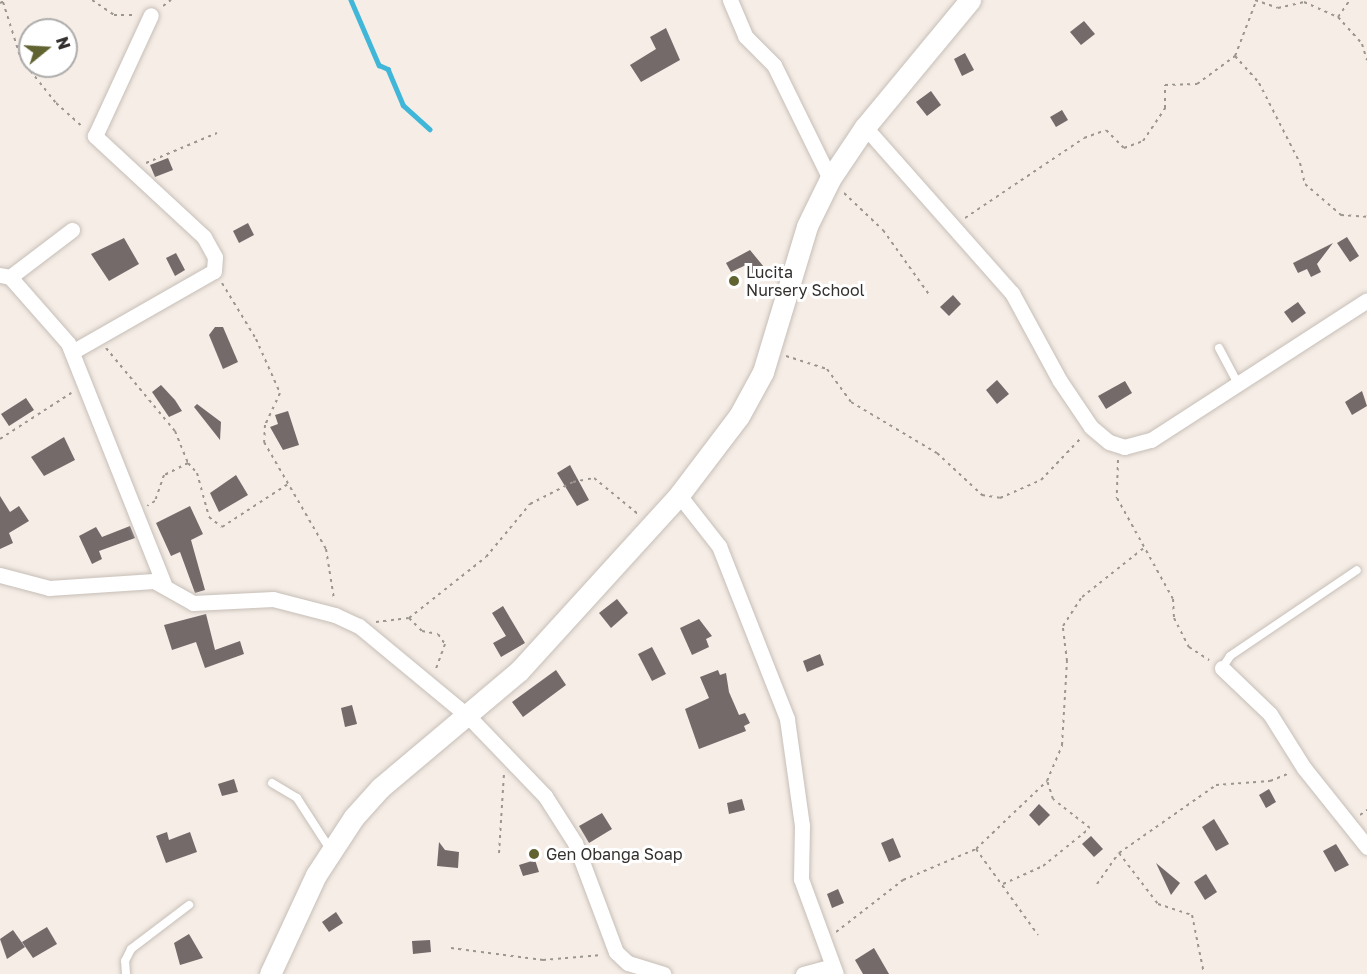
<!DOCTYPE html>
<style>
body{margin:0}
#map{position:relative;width:1367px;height:974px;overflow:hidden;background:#f5ede6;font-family:"Golos Text",sans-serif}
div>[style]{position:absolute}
.stream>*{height:4.5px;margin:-2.25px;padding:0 2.25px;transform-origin:2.25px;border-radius:2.25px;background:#40b7d9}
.building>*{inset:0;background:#746a6a}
.path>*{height:2px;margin-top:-1px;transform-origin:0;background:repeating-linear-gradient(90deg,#9c9691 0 3px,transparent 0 7.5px)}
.roads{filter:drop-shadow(0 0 2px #c6beb7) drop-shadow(0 0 2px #c6beb7)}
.lane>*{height:8px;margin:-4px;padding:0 4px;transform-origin:4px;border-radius:4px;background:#fff}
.street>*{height:15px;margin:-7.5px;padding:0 7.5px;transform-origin:7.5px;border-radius:7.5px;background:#fff}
.secondary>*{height:21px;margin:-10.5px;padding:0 10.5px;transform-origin:10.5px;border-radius:10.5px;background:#fff}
.dots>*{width:16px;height:16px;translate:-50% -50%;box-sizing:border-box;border:3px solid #fff;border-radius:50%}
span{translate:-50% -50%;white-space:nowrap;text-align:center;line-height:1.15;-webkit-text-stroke:6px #fff;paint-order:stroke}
.poi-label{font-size:16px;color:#322f2d}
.left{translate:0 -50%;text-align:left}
.north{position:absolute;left:18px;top:18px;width:60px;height:60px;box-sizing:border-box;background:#fff;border:2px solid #adacab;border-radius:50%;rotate:72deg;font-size:16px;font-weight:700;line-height:24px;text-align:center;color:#322f2d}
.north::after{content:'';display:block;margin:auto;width:21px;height:27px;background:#616330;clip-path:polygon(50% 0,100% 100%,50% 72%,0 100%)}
</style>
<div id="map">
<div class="stream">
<div style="left:351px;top:0;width:71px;rotate:66.7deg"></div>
<div style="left:379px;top:65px;width:10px;rotate:24deg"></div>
<div style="left:388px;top:69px;width:39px;rotate:67deg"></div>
<div style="left:403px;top:105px;width:36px;rotate:42deg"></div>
</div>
<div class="building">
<div style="clip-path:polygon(1084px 21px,1095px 34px,1081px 45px,1070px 32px)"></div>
<div style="clip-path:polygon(666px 28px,680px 60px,641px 82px,630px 65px,656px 49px,650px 37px)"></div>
<div style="clip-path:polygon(965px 53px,974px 70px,962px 76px,954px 59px)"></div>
<div style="clip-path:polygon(931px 91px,941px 105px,927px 116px,916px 102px)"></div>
<div style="clip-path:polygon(1062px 110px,1068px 120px,1056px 127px,1050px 117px)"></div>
<div style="clip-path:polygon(168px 158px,173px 170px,155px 177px,150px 165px)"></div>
<div style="clip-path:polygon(248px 223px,254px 235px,239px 243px,233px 231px)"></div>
<div style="clip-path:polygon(1347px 237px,1359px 256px,1350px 262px,1337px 243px)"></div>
<div style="clip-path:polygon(124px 238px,139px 264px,109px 281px,91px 254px)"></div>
<div style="clip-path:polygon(1333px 243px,1317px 264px,1321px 272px,1311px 277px,1307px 269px,1298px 273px,1293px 263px)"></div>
<div style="clip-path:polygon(750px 250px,768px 272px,758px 280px,746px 265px,731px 272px,726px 263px)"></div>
<div style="clip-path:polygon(176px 253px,185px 270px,175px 276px,166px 258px)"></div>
<div style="clip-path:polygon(953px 295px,961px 304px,949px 316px,940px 307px)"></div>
<div style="clip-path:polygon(1298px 302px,1306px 313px,1292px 323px,1284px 312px)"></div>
<div style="clip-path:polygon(215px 327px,223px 327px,238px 362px,223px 369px,209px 335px)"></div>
<div style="clip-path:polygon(997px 380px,1009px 394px,997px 404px,986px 390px)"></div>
<div style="clip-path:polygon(1125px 381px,1132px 393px,1106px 409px,1098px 396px)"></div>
<div style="clip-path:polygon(161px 385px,175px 400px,182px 411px,169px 417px,152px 392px)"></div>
<div style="clip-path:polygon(1362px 391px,1367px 406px,1352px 415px,1345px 402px)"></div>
<div style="clip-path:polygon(26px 398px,34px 410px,9px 426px,1px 414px)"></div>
<div style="clip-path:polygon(197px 404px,221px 422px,220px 440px,194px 407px)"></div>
<div style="clip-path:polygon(288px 411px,299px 445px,283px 450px,270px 427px,278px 424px,275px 415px)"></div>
<div style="clip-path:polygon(64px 437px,75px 460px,44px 476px,31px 457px)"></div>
<div style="clip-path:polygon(570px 465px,589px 500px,577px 506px,557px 473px)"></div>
<div style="clip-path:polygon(236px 475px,248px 495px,219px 512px,210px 493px)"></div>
<div style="clip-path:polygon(0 496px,10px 512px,19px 506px,29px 521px,9px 533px,13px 543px,0 549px)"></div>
<div style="clip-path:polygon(190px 506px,203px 534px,191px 540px,205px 590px,195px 593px,180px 552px,171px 556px,156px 523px)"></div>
<div style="clip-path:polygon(130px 526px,135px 538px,99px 551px,102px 559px,92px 564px,79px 536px,96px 527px,102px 537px)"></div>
<div style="clip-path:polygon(617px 599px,628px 613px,611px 628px,599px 613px)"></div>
<div style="clip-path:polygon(503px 606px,525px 643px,501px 657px,493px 643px,506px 636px,492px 613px)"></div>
<div style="clip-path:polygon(206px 614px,215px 650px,240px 641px,244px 654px,205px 668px,196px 642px,172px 650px,164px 625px)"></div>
<div style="clip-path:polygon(699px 619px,712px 636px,706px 639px,709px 647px,692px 655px,680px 628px)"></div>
<div style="clip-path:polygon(652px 647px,666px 674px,652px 681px,638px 654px)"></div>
<div style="clip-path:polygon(820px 654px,824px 665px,807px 672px,803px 661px)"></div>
<div style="clip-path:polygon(556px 670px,566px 685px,523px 717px,512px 702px)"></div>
<div style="clip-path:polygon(718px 670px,720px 675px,726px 673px,729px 692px,739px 715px,745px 713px,750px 723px,744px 726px,746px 731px,699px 749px,685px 709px,709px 698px,700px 677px)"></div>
<div style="clip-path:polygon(352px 705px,357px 724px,345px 727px,341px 708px)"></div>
<div style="clip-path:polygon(234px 779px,238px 792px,222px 796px,218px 784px)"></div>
<div style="clip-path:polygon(1269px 789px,1276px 802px,1266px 808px,1259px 795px)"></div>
<div style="clip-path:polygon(742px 799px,745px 810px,729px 814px,727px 803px)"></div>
<div style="clip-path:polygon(1039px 804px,1050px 815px,1039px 826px,1029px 815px)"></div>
<div style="clip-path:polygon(602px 813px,612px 829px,589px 843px,579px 826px)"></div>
<div style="clip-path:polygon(1214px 819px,1229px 844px,1216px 851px,1202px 827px)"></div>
<div style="clip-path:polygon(167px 832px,169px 840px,190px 832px,197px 852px,166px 863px,156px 836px)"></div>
<div style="clip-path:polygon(1091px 836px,1103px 849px,1094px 857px,1082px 844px)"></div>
<div style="clip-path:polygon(893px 838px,901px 857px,889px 862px,881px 843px)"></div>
<div style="clip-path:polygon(439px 842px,445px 850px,459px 852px,458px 868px,437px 866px)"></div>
<div style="clip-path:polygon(1336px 844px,1349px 865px,1335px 872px,1323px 851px)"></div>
<div style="clip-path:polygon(535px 860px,539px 872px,523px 876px,519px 865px)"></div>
<div style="clip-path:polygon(1156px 863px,1180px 883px,1171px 895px)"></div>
<div style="clip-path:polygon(1206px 874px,1217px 892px,1205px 900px,1194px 882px)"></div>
<div style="clip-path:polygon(838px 889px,844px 903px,832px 908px,827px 894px)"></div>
<div style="clip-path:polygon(336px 912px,343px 923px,329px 932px,322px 922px)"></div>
<div style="clip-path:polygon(47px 927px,57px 944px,33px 958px,22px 942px)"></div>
<div style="clip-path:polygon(13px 930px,25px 947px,7px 959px,0 939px)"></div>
<div style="clip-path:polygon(189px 934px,203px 958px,180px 965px,174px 943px)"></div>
<div style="clip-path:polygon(430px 940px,431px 952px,413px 954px,412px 941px)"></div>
<div style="clip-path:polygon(874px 948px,889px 974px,863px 974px,855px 960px)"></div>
</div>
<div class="path">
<div style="left:92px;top:0;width:27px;rotate:34deg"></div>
<div style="left:114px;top:15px;width:22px"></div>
<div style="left:1255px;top:0;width:24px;rotate:19deg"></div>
<div style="left:1278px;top:8px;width:27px;rotate:-13deg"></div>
<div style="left:1304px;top:2px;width:37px;rotate:24deg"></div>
<div style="left:1338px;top:17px;width:36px;rotate:48deg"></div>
<div style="left:1362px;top:44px;width:17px;rotate:73deg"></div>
<div style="left:3px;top:2px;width:60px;rotate:72.5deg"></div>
<div style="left:21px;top:59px;width:56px;rotate:51.5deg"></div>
<div style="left:56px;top:103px;width:36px;rotate:42deg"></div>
<div style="left:0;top:3px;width:7px;rotate:-27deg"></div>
<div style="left:1255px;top:4px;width:56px;rotate:111deg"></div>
<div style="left:1235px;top:56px;width:36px;rotate:48deg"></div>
<div style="left:1259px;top:83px;width:90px;rotate:62.9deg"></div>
<div style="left:1300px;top:163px;width:22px;rotate:77deg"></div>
<div style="left:1305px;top:184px;width:48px;rotate:40.7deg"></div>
<div style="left:1341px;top:215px;width:26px;rotate:4deg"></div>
<div style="left:163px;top:6px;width:10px;rotate:-37deg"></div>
<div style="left:1338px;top:17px;width:21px;rotate:-55deg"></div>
<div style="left:146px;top:163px;width:77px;rotate:-22.9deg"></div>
<div style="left:844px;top:193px;width:54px;rotate:43.5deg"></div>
<div style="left:883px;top:230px;width:81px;rotate:54.5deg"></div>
<div style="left:965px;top:218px;width:143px;rotate:-33.9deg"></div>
<div style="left:1084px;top:138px;width:23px;rotate:-20deg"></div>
<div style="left:1106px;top:130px;width:25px;rotate:45deg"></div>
<div style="left:1124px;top:148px;width:20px;rotate:-20deg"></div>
<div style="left:1143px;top:141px;width:40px;rotate:-56deg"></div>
<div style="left:1165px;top:108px;width:23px;rotate:-90deg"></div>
<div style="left:1165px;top:85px;width:32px;rotate:-2deg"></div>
<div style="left:1197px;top:84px;width:47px;rotate:-36.4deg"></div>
<div style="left:222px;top:283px;width:66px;rotate:58.7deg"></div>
<div style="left:256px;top:339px;width:59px;rotate:66deg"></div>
<div style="left:280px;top:393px;width:35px;rotate:115deg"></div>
<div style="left:265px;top:425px;width:17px;rotate:93deg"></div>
<div style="left:264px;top:442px;width:124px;rotate:59.9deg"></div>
<div style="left:326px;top:549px;width:51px;rotate:80.9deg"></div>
<div style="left:106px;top:348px;width:108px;rotate:50.3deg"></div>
<div style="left:175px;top:431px;width:35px;rotate:68deg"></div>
<div style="left:188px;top:463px;width:27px;rotate:153deg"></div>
<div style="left:164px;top:475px;width:28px;rotate:109deg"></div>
<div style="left:155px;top:501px;width:9px;rotate:148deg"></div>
<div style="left:786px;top:356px;width:43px;rotate:17.6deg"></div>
<div style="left:827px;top:369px;width:41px;rotate:54deg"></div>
<div style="left:851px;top:402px;width:100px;rotate:30.7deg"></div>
<div style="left:937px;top:453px;width:62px;rotate:43deg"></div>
<div style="left:982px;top:495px;width:18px;rotate:9deg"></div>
<div style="left:1000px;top:498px;width:45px;rotate:-23.7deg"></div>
<div style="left:1041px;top:480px;width:58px;rotate:-46.4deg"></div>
<div style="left:0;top:439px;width:85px;rotate:-32.9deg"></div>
<div style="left:1118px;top:460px;width:38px;rotate:92deg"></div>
<div style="left:1117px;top:498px;width:115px;rotate:61deg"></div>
<div style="left:1173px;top:599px;width:19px;rotate:87deg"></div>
<div style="left:1174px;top:618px;width:33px;rotate:63deg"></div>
<div style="left:1189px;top:647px;width:24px;rotate:33deg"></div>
<div style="left:188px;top:463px;width:13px;rotate:48deg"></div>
<div style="left:197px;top:473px;width:46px;rotate:74.7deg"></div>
<div style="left:209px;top:517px;width:16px;rotate:38deg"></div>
<div style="left:222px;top:527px;width:79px;rotate:-33.1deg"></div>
<div style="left:409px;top:618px;width:98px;rotate:-38.4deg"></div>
<div style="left:486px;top:557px;width:69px;rotate:-50.3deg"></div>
<div style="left:530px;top:504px;width:48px;rotate:-27.1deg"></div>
<div style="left:573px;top:482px;width:21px;rotate:-11deg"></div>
<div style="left:594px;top:478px;width:57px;rotate:39.3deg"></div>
<div style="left:376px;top:622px;width:33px;rotate:-7deg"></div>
<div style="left:409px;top:618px;width:18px;rotate:45deg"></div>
<div style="left:422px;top:631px;width:16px;rotate:11deg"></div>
<div style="left:438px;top:634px;width:12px;rotate:55deg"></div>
<div style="left:445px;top:644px;width:29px;rotate:110deg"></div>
<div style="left:1360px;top:815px;width:9px;rotate:-36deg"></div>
<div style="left:976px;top:849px;width:98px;rotate:-43.8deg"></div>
<div style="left:499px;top:853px;width:79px;rotate:-86.4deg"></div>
<div style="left:1119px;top:853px;width:118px;rotate:-35deg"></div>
<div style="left:1216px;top:785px;width:54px;rotate:-4.2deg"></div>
<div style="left:1270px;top:781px;width:22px;rotate:-22deg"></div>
<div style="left:1003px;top:884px;width:44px;rotate:-24.2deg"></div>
<div style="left:1043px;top:866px;width:60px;rotate:-39deg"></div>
<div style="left:1090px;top:828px;width:47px;rotate:-141.9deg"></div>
<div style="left:1053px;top:799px;width:19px;rotate:-108deg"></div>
<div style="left:1047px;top:781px;width:39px;rotate:-67deg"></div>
<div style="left:1062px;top:745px;width:84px;rotate:-86.6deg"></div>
<div style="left:1067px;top:661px;width:35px;rotate:-97deg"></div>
<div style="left:1063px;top:626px;width:35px;rotate:-57deg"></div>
<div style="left:1082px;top:597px;width:80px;rotate:-38.4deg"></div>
<div style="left:1097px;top:884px;width:38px;rotate:-55deg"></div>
<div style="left:1119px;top:853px;width:64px;rotate:52.6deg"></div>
<div style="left:1158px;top:904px;width:36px;rotate:18deg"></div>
<div style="left:1192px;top:915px;width:60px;rotate:78.5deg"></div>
<div style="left:836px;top:932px;width:85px;rotate:-37.8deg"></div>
<div style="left:903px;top:880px;width:79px;rotate:-23deg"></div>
<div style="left:976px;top:849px;width:106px;rotate:54.2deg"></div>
<div style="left:451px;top:948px;width:93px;rotate:7.4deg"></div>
<div style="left:543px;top:960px;width:59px;rotate:-4.8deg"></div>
</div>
<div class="roads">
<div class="lane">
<div style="left:1219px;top:348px;width:38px;rotate:62deg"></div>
<div style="left:1222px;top:668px;width:14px;rotate:-56deg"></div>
<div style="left:1230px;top:656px;width:153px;rotate:-34.1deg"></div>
<div style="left:272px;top:783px;width:29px;rotate:31deg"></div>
<div style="left:297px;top:798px;width:61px;rotate:57.1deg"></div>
<div style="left:126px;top:974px;width:13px;rotate:-94deg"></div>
<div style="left:125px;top:961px;width:13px;rotate:-63deg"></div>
<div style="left:131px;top:949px;width:73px;rotate:-37.2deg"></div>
</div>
<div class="street">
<div style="left:730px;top:0;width:39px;rotate:67deg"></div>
<div style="left:745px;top:36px;width:41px;rotate:45deg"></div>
<div style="left:774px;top:65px;width:127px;rotate:63.8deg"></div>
<div style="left:865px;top:127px;width:222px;rotate:48.5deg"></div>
<div style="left:1012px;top:293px;width:100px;rotate:61.4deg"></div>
<div style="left:1060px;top:381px;width:55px;rotate:56deg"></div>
<div style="left:1091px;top:427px;width:23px;rotate:40deg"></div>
<div style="left:1109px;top:442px;width:16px;rotate:18deg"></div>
<div style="left:1124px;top:447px;width:28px;rotate:-15deg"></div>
<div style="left:1151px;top:440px;width:257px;rotate:-32.9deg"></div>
<div style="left:0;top:275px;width:10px;rotate:11deg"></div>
<div style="left:10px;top:277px;width:88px;rotate:48.7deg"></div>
<div style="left:68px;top:343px;width:259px;rotate:68.3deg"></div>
<div style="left:10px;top:277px;width:78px;rotate:-37.2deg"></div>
<div style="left:72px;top:352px;width:163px;rotate:-29.7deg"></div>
<div style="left:214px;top:271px;width:14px;rotate:-86deg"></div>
<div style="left:215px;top:257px;width:23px;rotate:-119deg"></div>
<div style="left:204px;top:237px;width:149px;rotate:-137.2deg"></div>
<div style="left:95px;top:136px;width:133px;rotate:-65.2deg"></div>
<div style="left:679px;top:495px;width:65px;rotate:51.9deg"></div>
<div style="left:719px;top:546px;width:186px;rotate:68.5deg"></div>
<div style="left:787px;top:719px;width:108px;rotate:82deg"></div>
<div style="left:802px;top:826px;width:53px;rotate:91.1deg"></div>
<div style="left:801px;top:879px;width:101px;rotate:69.8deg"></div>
<div style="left:0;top:575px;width:51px;rotate:14.9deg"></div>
<div style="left:49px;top:588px;width:105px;rotate:-3.8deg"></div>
<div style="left:154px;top:581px;width:45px;rotate:29.4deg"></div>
<div style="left:193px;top:603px;width:80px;rotate:-2.9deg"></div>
<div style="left:273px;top:599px;width:64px;rotate:14.5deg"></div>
<div style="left:335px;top:615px;width:26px;rotate:25deg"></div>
<div style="left:359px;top:626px;width:143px;rotate:39.6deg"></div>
<div style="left:469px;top:717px;width:110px;rotate:46.1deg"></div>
<div style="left:545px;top:796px;width:56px;rotate:57.4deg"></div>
<div style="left:575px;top:843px;width:116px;rotate:69.4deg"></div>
<div style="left:616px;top:952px;width:16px;rotate:43deg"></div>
<div style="left:628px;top:963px;width:37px;rotate:17deg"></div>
<div style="left:1222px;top:668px;width:66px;rotate:43.8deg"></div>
<div style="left:1270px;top:714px;width:64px;rotate:57.8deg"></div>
<div style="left:1304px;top:768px;width:101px;rotate:51.4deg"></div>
<div style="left:803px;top:974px;width:30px;rotate:-15deg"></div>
</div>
<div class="secondary">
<div style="left:270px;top:974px;width:109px;rotate:-65.1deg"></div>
<div style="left:316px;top:875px;width:69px;rotate:-56.8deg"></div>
<div style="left:354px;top:817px;width:39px;rotate:-48deg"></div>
<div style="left:380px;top:788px;width:182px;rotate:-40.1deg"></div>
<div style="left:519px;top:671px;width:238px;rotate:-47.7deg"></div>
<div style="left:679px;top:495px;width:99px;rotate:-52.8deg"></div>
<div style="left:739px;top:416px;width:50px;rotate:-61.4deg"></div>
<div style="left:763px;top:372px;width:152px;rotate:-73.2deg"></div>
<div style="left:807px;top:226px;width:52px;rotate:-63.9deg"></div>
<div style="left:830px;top:179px;width:63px;rotate:-56.1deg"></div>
<div style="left:865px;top:127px;width:165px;rotate:-50.4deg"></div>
</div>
</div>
<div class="dots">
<div style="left:734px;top:281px;background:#616330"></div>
<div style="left:534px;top:854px;background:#616330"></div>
</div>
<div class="poi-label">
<span class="left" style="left:746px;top:281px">Lucita<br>Nursery School</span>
<span class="left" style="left:546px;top:854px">Gen Obanga Soap</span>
</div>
<div class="north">N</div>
</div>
